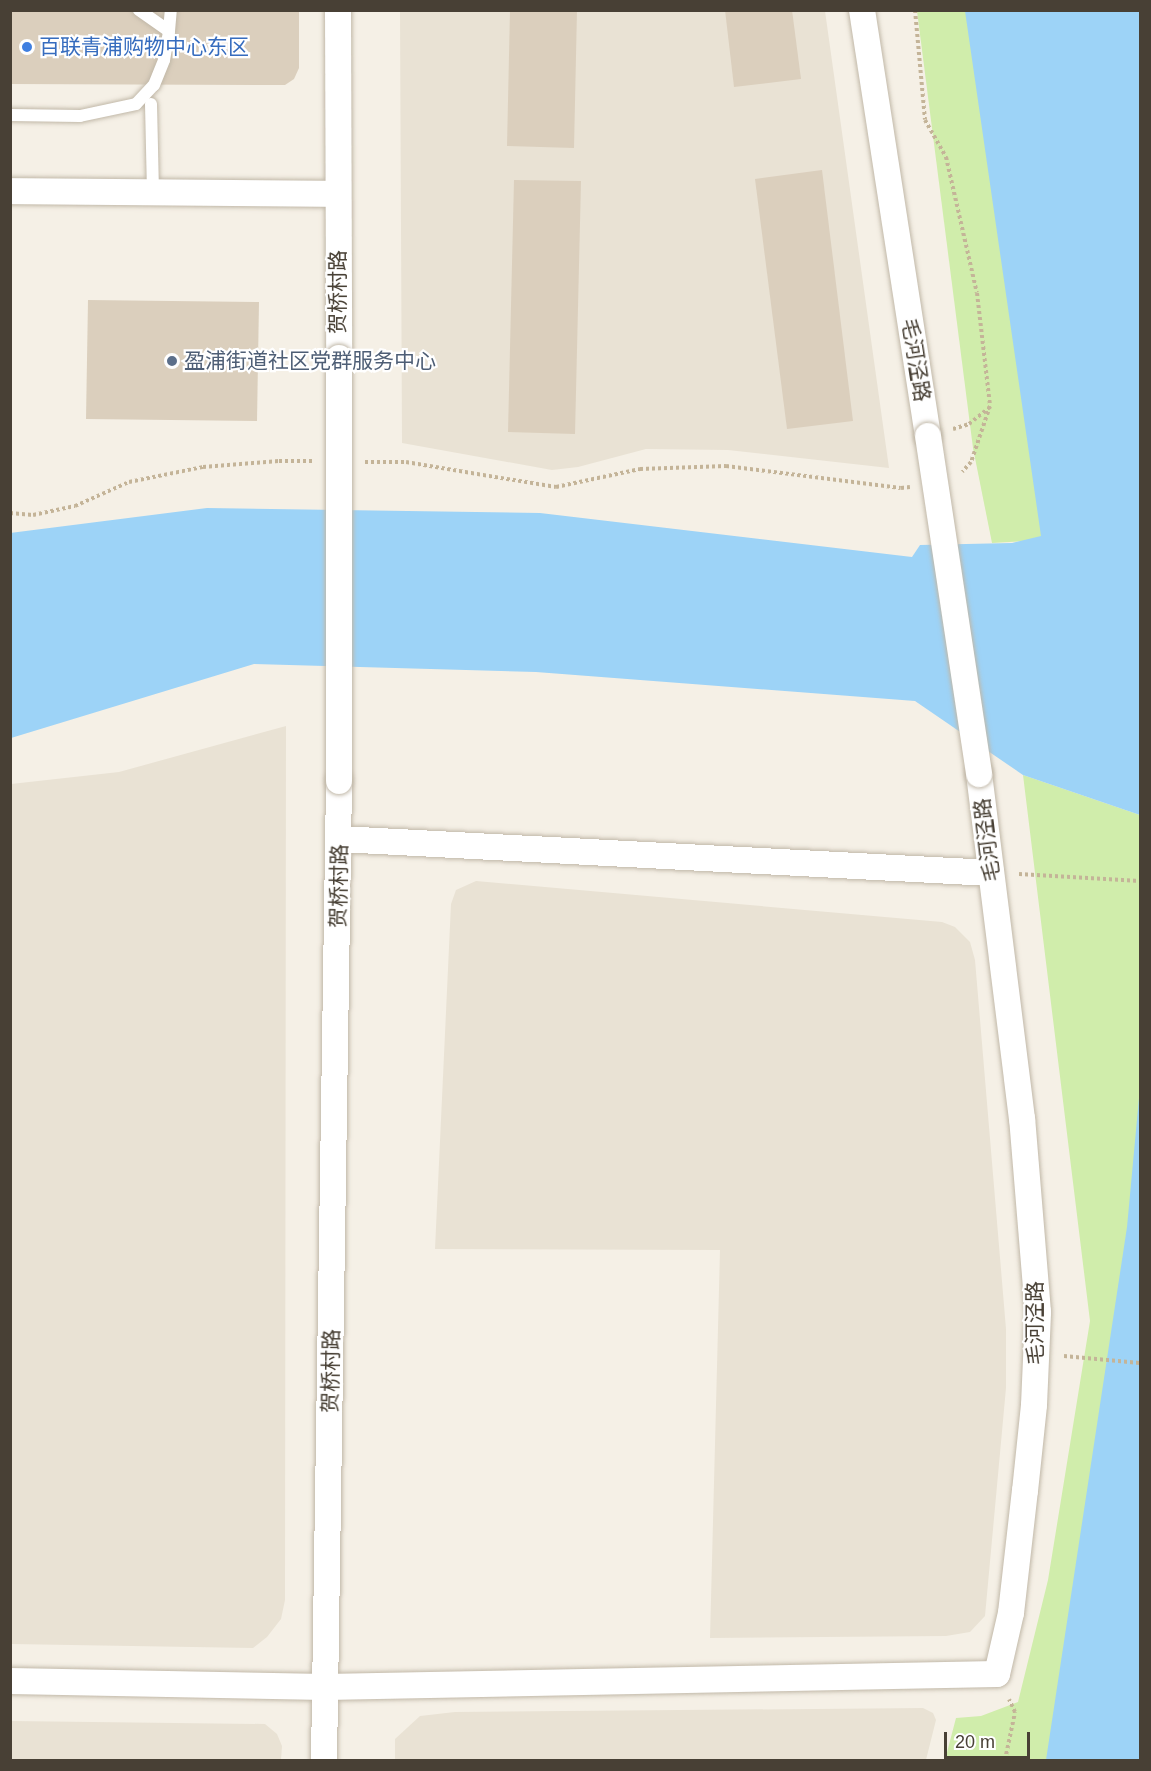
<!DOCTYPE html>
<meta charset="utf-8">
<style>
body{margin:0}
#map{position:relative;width:1151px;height:1771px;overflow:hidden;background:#f5f0e6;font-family:Helvetica,"Noto Sans SC",sans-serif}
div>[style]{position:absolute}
.residential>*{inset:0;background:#e9e2d4}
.green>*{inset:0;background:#d0edab}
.water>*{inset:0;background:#9dd3f7}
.building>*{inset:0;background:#dbcfbd}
.path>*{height:4px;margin-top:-2px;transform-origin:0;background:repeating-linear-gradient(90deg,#c4b498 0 3px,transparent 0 6px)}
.roads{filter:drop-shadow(0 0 2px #c1b8a8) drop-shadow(0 0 2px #c1b8a8)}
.lane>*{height:12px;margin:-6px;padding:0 6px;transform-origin:6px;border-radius:6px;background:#fff}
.street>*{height:26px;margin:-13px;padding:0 13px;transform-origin:13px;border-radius:13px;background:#fff}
.bridges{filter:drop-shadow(0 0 2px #c1b8a8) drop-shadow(0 0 2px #c1b8a8)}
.street-bridge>*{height:26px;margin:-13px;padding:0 13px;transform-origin:13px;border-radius:13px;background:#fff}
.dots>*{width:16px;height:16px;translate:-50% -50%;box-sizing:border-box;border:3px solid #fff;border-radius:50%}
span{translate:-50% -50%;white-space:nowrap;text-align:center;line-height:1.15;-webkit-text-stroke:4.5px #fff;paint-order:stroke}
.shop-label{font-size:21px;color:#366cbe}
.left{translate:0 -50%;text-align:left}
.street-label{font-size:21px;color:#484035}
.service-label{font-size:21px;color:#4e5e75}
.frame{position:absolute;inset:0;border:12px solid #484035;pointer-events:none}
.scale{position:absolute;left:944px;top:1732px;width:86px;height:27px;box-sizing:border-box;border:3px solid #484035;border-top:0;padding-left:8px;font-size:18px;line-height:21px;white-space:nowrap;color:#484035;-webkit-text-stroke:4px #fff;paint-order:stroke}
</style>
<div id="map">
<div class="residential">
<div style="clip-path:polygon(400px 11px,825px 11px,889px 468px,728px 450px,646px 449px,578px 467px,552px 470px,402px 443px)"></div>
<div style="clip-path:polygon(286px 726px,285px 1600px,281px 1619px,267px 1637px,253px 1648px,11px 1644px,11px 784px,119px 772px)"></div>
<div style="clip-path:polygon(476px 881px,942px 922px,955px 927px,970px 942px,975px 960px,1006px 1329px,1006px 1388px,985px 1616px,970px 1632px,946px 1636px,710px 1638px,720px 1250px,435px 1249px,451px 904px,456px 890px)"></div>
<div style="clip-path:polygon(923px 1708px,933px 1713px,936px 1720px,926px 1760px,395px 1760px,395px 1739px,420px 1716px,455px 1712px)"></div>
<div style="clip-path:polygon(11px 1721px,265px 1724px,277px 1734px,282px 1746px,281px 1760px,11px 1760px)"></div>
</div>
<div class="green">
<div style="clip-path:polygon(917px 11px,1140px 11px,1058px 539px,992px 543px,973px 448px)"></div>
<div style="clip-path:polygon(1023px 775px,1140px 815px,1140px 1760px,945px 1760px,956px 1718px,981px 1716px,1018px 1702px,1048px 1580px,1090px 1321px)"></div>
</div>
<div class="water">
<div style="clip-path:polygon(965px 11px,1140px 11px,1140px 815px,1023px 775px,915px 701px,536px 672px,254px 664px,11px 738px,10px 533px,207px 508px,540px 513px,912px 557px,920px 545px,1012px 543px,1041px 536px)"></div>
<div style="clip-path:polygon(1140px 1087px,1140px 1760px,1046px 1760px,1127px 1227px)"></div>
</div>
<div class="building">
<div style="clip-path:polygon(10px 10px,299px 10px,299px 68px,294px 79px,285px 85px,10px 84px)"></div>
<div style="clip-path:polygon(510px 10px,577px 10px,574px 148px,507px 146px)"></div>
<div style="clip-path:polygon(725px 10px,792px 10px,801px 79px,734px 87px)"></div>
<div style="clip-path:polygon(822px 170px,853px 421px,787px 429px,755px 179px)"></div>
<div style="clip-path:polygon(514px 180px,581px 181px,575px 434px,508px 432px)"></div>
<div style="clip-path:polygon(88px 300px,259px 302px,257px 421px,86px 419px)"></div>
</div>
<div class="path">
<div style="left:915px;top:10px;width:110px;rotate:84.8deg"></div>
<div style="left:925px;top:120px;width:43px;rotate:60.4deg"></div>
<div style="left:946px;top:157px;width:139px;rotate:77.2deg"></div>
<div style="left:977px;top:293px;width:114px;rotate:83.4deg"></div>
<div style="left:990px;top:406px;width:59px;rotate:108.7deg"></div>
<div style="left:971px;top:462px;width:13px;rotate:132deg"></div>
<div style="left:953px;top:429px;width:17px;rotate:-17deg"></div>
<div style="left:969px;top:424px;width:27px;rotate:-39deg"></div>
<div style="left:365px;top:462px;width:41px"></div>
<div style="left:406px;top:462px;width:152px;rotate:9.5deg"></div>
<div style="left:556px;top:487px;width:86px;rotate:-12.1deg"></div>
<div style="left:640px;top:469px;width:86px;rotate:-2deg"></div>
<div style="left:726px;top:466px;width:176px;rotate:7.2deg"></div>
<div style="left:901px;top:488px;width:9px;rotate:-6deg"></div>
<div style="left:10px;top:513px;width:23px;rotate:5deg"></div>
<div style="left:33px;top:515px;width:43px;rotate:-12.1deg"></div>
<div style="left:75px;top:506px;width:59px;rotate:-24deg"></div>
<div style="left:129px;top:482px;width:76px;rotate:-11.5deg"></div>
<div style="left:203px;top:467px;width:76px;rotate:-4.5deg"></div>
<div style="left:279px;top:461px;width:34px"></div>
<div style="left:1019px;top:874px;width:121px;rotate:3.3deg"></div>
<div style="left:1064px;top:1356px;width:76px;rotate:5.3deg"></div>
<div style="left:1005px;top:1760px;width:49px;rotate:-78.2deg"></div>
<div style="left:1015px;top:1712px;width:14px;rotate:-115deg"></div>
</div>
<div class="roads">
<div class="lane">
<div style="left:169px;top:31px;width:21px;rotate:-85deg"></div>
<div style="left:151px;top:104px;width:87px;rotate:88.7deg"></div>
<div style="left:10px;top:115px;width:70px;rotate:0.8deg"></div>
<div style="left:80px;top:116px;width:57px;rotate:-12.1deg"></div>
<div style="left:136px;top:104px;width:26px;rotate:-47deg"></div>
<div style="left:154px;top:85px;width:27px;rotate:-68deg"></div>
<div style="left:164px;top:60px;width:29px;rotate:-80deg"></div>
<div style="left:169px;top:31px;width:37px;rotate:-145deg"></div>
</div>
<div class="street">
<div style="left:338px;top:10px;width:348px;rotate:89.8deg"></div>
<div style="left:862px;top:10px;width:431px;rotate:81.2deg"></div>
<div style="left:10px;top:191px;width:328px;rotate:0.5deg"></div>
<div style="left:340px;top:839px;width:652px;rotate:2.99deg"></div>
<div style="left:10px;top:1681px;width:315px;rotate:1.1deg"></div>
<div style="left:325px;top:1687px;width:672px;rotate:-1.11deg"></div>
<div style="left:997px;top:1674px;width:63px;rotate:-77.1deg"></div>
<div style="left:1011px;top:1613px;width:123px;rotate:-83.5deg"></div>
<div style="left:1025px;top:1491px;width:86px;rotate:-84deg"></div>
<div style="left:1034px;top:1405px;width:93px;rotate:-87.5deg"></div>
<div style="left:1038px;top:1312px;width:194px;rotate:-94.7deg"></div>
<div style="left:1022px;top:1119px;width:348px;rotate:-97.1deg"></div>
<div style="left:324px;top:1760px;width:979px;rotate:-89.12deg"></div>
</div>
</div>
<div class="bridges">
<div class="street-bridge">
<div style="left:339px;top:358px;width:423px;rotate:90deg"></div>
<div style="left:928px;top:436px;width:342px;rotate:81.4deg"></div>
</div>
</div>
<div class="dots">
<div style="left:27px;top:47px;background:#3f7fe0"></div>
<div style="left:172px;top:361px;background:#5c6f8a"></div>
</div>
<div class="shop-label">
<span class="left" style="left:39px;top:47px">百联青浦购物中心东区</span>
</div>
<div class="street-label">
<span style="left:338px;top:292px;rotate:-90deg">贺桥村路</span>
<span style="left:916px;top:360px;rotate:81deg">毛河泾路</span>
<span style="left:987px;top:840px;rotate:-97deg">毛河泾路</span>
<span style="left:339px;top:886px;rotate:-89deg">贺桥村路</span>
<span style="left:1035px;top:1323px;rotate:-90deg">毛河泾路</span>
<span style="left:331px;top:1371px;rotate:-89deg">贺桥村路</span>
</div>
<div class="service-label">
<span class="left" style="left:184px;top:361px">盈浦街道社区党群服务中心</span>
</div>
<div class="frame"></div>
<div class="scale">20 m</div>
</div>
